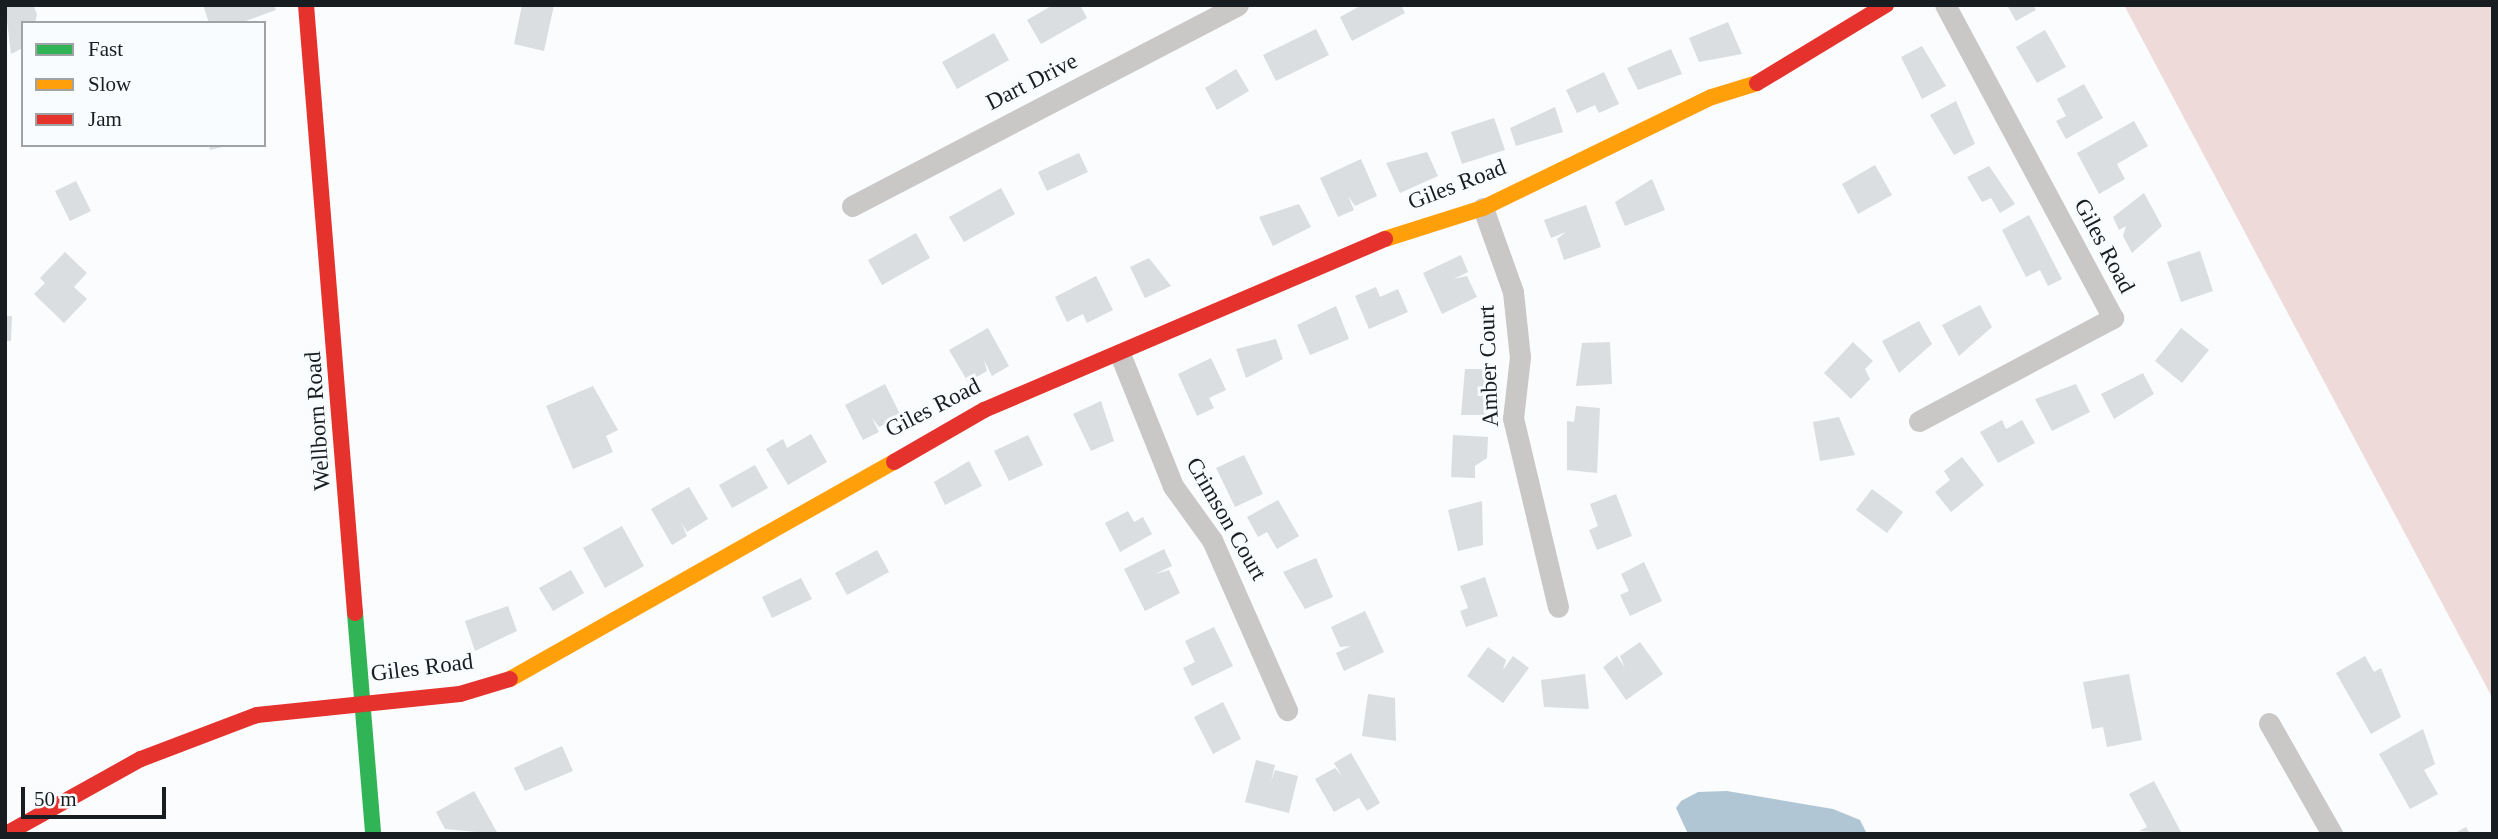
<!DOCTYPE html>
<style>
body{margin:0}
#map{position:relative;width:2498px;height:839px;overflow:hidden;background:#fafcfd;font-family:"Times New Roman",serif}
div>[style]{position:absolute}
.green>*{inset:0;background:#eedad9}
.water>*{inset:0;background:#b0c6d5}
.building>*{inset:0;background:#dadee0}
.street>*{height:21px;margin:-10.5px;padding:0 10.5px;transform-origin:10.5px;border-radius:10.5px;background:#cac7c7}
.fast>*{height:16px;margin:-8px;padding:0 8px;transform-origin:8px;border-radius:8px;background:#30b455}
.slow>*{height:16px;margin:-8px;padding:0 8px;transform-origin:8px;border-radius:8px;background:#ff9f0a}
.jam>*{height:16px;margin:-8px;padding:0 8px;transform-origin:8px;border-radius:8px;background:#e5322d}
span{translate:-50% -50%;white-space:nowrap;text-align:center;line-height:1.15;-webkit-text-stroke:6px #f9fcfe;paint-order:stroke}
.street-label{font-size:23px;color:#181d21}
.frame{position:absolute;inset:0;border:7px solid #181d21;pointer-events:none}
.legend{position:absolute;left:21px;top:21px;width:245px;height:126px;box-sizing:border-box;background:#f9fcfe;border:2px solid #9fa3a6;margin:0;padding:9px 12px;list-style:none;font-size:21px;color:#181d21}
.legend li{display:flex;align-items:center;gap:14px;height:35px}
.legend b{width:35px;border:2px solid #9fa3a6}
.scale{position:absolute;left:21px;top:787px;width:145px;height:32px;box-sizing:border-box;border:4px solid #181d21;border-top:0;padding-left:9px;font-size:21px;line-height:24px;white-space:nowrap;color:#181d21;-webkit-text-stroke:5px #f9fcfe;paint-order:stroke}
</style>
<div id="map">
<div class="green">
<div style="clip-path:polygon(2124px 5px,2493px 5px,2493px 699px)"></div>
</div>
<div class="water">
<div style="clip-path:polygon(1727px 791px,1833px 809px,1860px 820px,1866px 832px,1688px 834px,1676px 808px,1681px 801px,1698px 792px)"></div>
</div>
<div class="building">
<div style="clip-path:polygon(5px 5px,33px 5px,37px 14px,35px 23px,23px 23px,23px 48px,11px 54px)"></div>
<div style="clip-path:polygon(203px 5px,274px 5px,276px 10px,240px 23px,209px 23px)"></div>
<div style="clip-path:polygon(522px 5px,554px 5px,544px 51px,514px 44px)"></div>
<div style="clip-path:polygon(1053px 5px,1080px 5px,1087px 18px,1041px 44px,1027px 20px)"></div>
<div style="clip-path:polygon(1362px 5px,1401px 5px,1405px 13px,1352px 41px,1340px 17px)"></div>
<div style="clip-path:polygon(2007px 5px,2033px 5px,2036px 10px,2016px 21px)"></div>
<div style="clip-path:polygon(1728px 22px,1742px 54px,1699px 62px,1689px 38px)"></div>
<div style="clip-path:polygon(1316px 29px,1329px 55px,1276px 81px,1263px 55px)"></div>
<div style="clip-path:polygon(2045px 30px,2066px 67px,2037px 83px,2016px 47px)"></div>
<div style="clip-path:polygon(994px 33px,1009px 60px,957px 89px,942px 62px)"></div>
<div style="clip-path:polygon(1922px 46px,1946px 86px,1922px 99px,1901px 57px)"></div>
<div style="clip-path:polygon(1671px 49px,1682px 74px,1638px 90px,1627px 68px)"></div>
<div style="clip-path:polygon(1236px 69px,1249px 91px,1217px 110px,1205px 88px)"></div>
<div style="clip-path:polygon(1604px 72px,1619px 104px,1599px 113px,1595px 105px,1577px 113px,1566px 90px)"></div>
<div style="clip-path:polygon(2084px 84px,2103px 118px,2066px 139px,2056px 121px,2066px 116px,2057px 99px)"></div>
<div style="clip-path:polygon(1956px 101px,1975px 144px,1954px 155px,1930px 115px)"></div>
<div style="clip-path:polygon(1555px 107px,1563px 132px,1516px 146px,1510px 128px)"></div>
<div style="clip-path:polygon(1494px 118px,1505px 150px,1462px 164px,1451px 132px)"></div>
<div style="clip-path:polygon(2134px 121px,2148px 146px,2117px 164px,2125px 179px,2099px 194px,2077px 153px)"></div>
<div style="clip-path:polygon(209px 145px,227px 145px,227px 146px,210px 150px)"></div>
<div style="clip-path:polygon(1427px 152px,1438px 176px,1400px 193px,1386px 163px)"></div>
<div style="clip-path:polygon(1079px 153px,1088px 172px,1047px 191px,1038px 172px)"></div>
<div style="clip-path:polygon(1361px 159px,1377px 196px,1355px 206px,1348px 196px,1354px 210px,1338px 217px,1320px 178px)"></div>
<div style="clip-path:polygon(1875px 165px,1892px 195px,1858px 214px,1842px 184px)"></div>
<div style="clip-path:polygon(1989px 166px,2015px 204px,2000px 213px,1991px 198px,1982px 202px,1967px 177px)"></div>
<div style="clip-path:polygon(1652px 179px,1665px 210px,1625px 226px,1615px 202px)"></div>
<div style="clip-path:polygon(76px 181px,91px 211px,70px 221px,55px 191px)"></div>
<div style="clip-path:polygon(1001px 188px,1015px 214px,964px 242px,949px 217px)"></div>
<div style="clip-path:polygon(2144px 193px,2162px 226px,2132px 253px,2123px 236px,2126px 226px,2119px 230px,2113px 217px)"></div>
<div style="clip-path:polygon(1299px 204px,1311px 227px,1273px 246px,1259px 217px)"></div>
<div style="clip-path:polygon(1586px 205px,1601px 247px,1564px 260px,1557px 239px,1566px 232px,1551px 238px,1544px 220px)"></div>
<div style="clip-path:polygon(2029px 215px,2062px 279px,2048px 286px,2040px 270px,2026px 277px,2002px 230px)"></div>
<div style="clip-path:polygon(916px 233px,930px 258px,882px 285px,868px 260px)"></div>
<div style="clip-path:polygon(2200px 251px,2213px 291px,2181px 302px,2167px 262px)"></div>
<div style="clip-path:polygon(65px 252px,87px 273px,74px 287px,87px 299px,64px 323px,34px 294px,45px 283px,40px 278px)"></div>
<div style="clip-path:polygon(1461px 255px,1468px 272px,1454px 279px,1467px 276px,1477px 297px,1442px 314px,1423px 273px)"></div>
<div style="clip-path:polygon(1149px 258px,1171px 286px,1145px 298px,1130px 267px)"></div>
<div style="clip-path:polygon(1096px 276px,1113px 310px,1087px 323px,1083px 314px,1067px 322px,1055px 297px)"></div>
<div style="clip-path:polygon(1376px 287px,1380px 297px,1398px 289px,1408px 312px,1369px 329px,1355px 296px)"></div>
<div style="clip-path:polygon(1980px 305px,1992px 327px,1959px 356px,1942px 325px)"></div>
<div style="clip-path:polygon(1336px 306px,1349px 339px,1310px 355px,1297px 325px)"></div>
<div style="clip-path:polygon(5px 316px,12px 316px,11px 341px,5px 341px)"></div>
<div style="clip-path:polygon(1919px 321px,1932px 344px,1899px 373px,1882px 341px)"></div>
<div style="clip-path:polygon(988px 328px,1009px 366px,992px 376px,984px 360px,987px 371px,968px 382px,949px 350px)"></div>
<div style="clip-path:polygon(2181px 328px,2209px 350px,2182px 383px,2155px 361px)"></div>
<div style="clip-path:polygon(1276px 339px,1283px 359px,1246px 378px,1236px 349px)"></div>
<div style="clip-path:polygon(1610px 342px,1612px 384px,1576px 386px,1582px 343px)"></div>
<div style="clip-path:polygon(1853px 342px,1873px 361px,1865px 369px,1870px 379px,1851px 399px,1824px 373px)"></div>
<div style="clip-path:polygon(1211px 358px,1226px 390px,1209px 398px,1214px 408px,1197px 416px,1178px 374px)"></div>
<div style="clip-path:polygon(1465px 369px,1487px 369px,1489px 415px,1461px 415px)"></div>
<div style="clip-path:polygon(2143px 373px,2154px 394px,2114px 419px,2101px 394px)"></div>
<div style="clip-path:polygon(885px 384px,901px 416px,879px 427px,872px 418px,879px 432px,863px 440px,845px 405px)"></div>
<div style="clip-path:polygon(2076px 384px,2090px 412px,2052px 431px,2035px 399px)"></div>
<div style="clip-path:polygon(593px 386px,618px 430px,606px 436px,613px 452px,573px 469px,546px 406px)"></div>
<div style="clip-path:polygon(1101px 401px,1114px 441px,1091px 451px,1073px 414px)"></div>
<div style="clip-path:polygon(1576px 406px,1600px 408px,1597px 473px,1567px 470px,1567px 421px,1574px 422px)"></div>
<div style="clip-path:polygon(1839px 417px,1855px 455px,1820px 461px,1813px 422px)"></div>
<div style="clip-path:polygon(2002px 420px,2006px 429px,2022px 420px,2035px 443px,1998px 463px,1980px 432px)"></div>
<div style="clip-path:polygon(811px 434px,827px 462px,788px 485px,766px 449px,783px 439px,787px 448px)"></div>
<div style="clip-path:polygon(1028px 435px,1043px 465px,1009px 481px,994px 451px)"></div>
<div style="clip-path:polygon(1453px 435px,1488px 437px,1487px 458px,1475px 466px,1475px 478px,1451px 477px)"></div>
<div style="clip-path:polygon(1244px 455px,1263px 494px,1235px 507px,1216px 468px)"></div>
<div style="clip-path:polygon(1962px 457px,1984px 485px,1951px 512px,1935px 492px,1950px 480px,1944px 471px)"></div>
<div style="clip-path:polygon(969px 461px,982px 486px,945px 505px,934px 482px)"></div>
<div style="clip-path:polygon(755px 465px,768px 488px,732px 508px,719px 485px)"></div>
<div style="clip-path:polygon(689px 487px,708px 519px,687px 532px,681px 522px,687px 536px,672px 545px,651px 509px)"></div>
<div style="clip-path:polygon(1872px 489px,1903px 512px,1887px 533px,1856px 510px)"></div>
<div style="clip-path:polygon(1616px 494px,1632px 536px,1597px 550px,1589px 530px,1598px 526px,1590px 504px)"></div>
<div style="clip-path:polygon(1278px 500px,1299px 536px,1277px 549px,1267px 532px,1258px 537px,1247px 517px)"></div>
<div style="clip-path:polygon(1482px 501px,1483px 545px,1458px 551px,1448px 510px)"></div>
<div style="clip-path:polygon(1128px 511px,1134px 522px,1143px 517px,1152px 534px,1120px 552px,1105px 523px)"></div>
<div style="clip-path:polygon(622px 526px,644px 566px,605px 588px,583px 548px)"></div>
<div style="clip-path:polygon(1164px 549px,1172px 566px,1155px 574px,1169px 570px,1180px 593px,1145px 611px,1124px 569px)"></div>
<div style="clip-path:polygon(877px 550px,889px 572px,847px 595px,835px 573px)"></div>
<div style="clip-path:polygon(1316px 558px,1333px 597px,1305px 609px,1283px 572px)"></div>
<div style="clip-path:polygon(1644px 562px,1662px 601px,1630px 616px,1620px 595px,1629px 591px,1621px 574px)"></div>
<div style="clip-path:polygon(571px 570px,584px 593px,553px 611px,539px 588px)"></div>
<div style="clip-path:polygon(1485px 577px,1498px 616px,1466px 627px,1460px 611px,1468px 608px,1460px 586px)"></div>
<div style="clip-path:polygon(801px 578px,812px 599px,772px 618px,762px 597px)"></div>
<div style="clip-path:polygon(508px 606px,517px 631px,475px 651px,465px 621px)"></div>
<div style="clip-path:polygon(1365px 611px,1384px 652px,1344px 671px,1336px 653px,1351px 646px,1340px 647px,1331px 627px)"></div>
<div style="clip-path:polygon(1214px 627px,1233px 666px,1192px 686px,1183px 668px,1195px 662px,1185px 641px)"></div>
<div style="clip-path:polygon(1640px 642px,1663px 674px,1626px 700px,1603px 667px,1617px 656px,1625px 668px,1620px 656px)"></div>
<div style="clip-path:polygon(1488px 647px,1506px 660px,1503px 670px,1513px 656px,1529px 668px,1503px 703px,1467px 676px)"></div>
<div style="clip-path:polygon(2365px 656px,2374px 672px,2381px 668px,2401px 717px,2371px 734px,2336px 673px)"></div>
<div style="clip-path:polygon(1585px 674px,1589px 709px,1544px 707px,1541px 680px)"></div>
<div style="clip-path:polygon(2129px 674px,2142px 740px,2107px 747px,2103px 727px,2092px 729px,2083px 682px)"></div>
<div style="clip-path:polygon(1368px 694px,1395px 698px,1396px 741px,1362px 736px)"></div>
<div style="clip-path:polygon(1223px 702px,1241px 739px,1213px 754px,1194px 717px)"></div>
<div style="clip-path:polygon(2423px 729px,2435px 764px,2424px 770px,2438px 794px,2410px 809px,2379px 754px)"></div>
<div style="clip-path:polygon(562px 746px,573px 771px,525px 791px,514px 768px)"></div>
<div style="clip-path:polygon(1351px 753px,1380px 803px,1367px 811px,1359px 798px,1334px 812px,1315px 779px,1335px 768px,1342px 776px,1334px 763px)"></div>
<div style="clip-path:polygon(1256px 760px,1275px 765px,1271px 782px,1275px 770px,1298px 776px,1289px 813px,1245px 802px)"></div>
<div style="clip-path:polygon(2154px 781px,2182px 834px,2139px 831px,2147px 827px,2129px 794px)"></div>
<div style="clip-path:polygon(474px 791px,498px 834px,445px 829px,436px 812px)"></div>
<div style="clip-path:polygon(2466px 827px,2470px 834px,2453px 834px)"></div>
</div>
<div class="street">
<div style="left:852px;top:206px;width:435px;rotate:-27.5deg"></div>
<div style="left:1483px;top:208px;width:89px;rotate:70.3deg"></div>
<div style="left:1513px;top:292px;width:65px;rotate:83.9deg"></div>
<div style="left:1520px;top:357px;width:61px;rotate:96.5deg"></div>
<div style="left:1513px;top:418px;width:194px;rotate:76.6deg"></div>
<div style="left:1120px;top:354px;width:142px;rotate:68.1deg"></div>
<div style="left:1173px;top:486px;width:67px;rotate:54.2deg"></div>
<div style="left:1212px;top:540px;width:186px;rotate:66.2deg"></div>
<div style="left:1919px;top:421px;width:220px;rotate:-28deg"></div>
<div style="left:2113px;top:318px;width:355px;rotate:-118.2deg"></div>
<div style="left:2269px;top:723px;width:128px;rotate:60.4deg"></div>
</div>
<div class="fast">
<div style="left:355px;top:613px;width:222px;rotate:85.3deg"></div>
</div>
<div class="slow">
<div style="left:1385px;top:239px;width:103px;rotate:-17.6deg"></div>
<div style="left:1483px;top:208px;width:254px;rotate:-25.9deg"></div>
<div style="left:1712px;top:97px;width:47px;rotate:-17.3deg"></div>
<div style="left:510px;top:679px;width:441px;rotate:-29.5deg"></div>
</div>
<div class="jam">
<div style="left:306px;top:5px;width:610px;rotate:85.39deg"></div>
<div style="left:1757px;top:83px;width:151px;rotate:-31.2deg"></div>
<div style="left:894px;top:462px;width:104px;rotate:-30deg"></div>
<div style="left:984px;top:410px;width:436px;rotate:-23.1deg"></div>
<div style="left:6px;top:834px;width:154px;rotate:-29.1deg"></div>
<div style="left:141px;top:759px;width:124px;rotate:-20.8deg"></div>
<div style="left:257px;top:715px;width:204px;rotate:-5.9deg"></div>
<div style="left:460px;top:694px;width:52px;rotate:-16.7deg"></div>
</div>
<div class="street-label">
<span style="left:1032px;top:82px;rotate:-27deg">Dart Drive</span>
<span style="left:1457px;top:185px;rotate:-21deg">Giles Road</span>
<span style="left:2104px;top:246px;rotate:62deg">Giles Road</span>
<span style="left:1489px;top:366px;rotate:-92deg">Amber Court</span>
<span style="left:933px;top:408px;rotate:-27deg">Giles Road</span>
<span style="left:318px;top:421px;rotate:-94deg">Wellborn Road</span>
<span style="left:1226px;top:519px;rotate:60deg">Crimson Court</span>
<span style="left:422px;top:668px;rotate:-7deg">Giles Road</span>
</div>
<div class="frame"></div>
<ul class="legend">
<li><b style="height:9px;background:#30b455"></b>Fast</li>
<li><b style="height:9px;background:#ff9f0a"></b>Slow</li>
<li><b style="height:9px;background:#e5322d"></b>Jam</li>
</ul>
<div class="scale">50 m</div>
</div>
